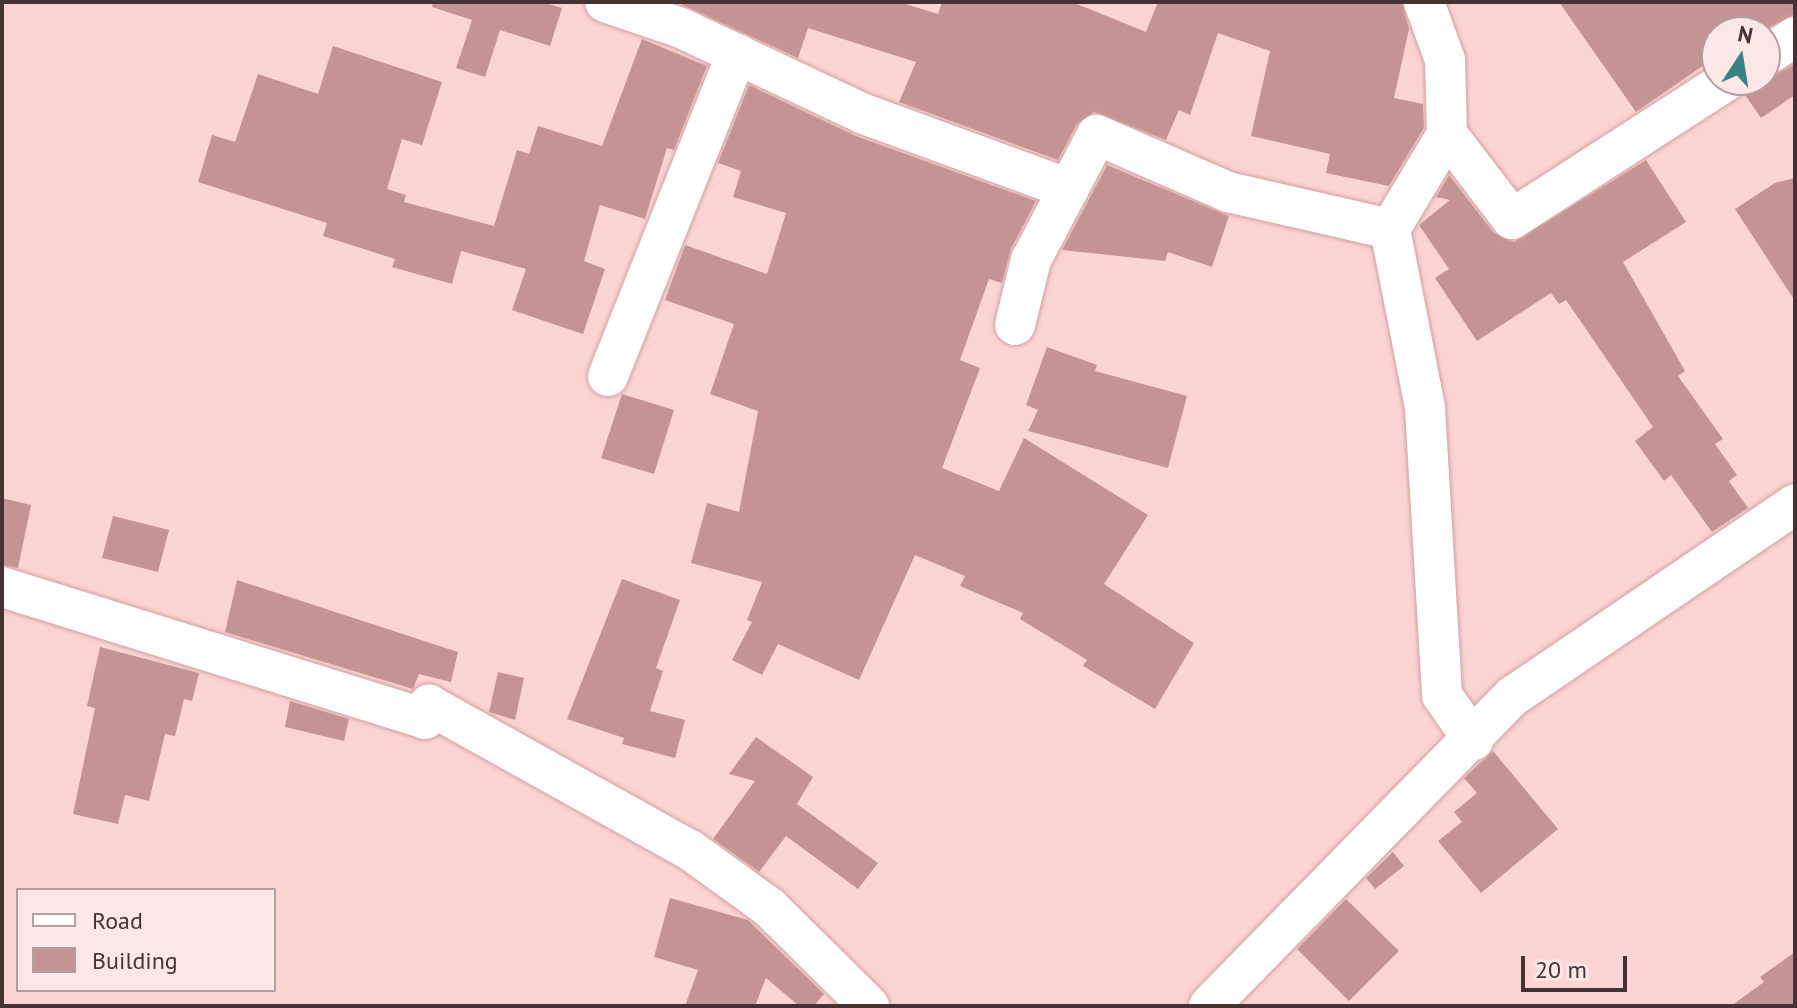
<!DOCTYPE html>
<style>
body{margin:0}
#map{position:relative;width:1797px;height:1008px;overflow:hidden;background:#fdd4d4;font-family:"PT Sans",sans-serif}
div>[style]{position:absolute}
.building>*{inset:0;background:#c49494}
.roads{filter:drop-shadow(0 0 2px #d1a0a0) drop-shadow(0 0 2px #d1a0a0)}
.minor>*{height:40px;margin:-20px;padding:0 20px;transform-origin:20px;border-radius:20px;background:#fff}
span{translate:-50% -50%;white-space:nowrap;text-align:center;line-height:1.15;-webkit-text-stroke:7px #fce7e7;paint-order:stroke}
.frame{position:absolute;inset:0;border:4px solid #463232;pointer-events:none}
.legend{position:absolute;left:16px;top:888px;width:260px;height:104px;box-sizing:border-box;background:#fce7e7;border:2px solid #b39f9f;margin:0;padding:10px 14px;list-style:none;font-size:24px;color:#463232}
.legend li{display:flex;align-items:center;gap:16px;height:40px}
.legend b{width:40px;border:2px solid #b39f9f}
.north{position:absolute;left:1701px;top:16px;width:80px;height:80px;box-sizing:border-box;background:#fce7e7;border:2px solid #b39f9f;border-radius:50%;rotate:12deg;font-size:22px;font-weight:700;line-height:32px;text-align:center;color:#463232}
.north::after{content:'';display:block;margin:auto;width:28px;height:36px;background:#398284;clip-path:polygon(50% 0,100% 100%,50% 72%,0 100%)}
.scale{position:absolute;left:1521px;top:956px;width:106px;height:36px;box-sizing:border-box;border:4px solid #463232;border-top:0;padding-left:10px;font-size:24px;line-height:28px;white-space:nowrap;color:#463232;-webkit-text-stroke:6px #fce7e7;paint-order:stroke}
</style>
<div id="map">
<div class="building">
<div style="clip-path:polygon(433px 2px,542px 2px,562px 8px,550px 46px,500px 30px,485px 77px,456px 68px,472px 20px,432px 7px)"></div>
<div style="clip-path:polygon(676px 2px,899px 2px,938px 14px,942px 2px,1072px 2px,1146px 32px,1158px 2px,1402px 2px,1409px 29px,1394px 98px,1423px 104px,1424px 128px,1389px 186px,1326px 173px,1330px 154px,1251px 136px,1270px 51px,1218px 33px,1190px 115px,1179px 110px,1166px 140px,1094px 112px,1077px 124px,1058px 160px,899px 102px,916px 62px,808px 28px,798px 58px)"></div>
<div style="clip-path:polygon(1559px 2px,1795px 2px,1795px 14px,1760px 32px,1717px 32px,1717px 56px,1636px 112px)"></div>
<div style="clip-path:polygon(642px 39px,707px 66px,674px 150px,667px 148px,645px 219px,600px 205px,584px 261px,605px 269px,583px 334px,512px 310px,526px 269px,461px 251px,452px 284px,392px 267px,395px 259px,323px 236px,327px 223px,198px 182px,212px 135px,235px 142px,258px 74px,318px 94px,333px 46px,442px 82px,422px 145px,402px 139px,387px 189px,406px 195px,404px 202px,494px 226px,517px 150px,529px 154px,538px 126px,602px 146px)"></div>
<div style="clip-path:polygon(1795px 64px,1795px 95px,1761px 118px,1745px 95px,1751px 80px,1765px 80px)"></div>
<div style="clip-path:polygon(749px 85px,856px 136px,1036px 201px,1011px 249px,1002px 283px,989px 279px,960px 360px,980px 368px,942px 468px,999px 491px,1024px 438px,1148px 515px,1104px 584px,1194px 643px,1155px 709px,1083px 666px,1087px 660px,1020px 619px,1023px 613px,960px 586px,965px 576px,915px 555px,859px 680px,778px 644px,762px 675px,732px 660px,752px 622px,747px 620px,762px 582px,691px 563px,707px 503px,739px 512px,758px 411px,710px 394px,734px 324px,665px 300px,685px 245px,767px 274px,786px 213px,733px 197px,741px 171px,718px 163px)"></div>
<div style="clip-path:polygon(1646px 160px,1686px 222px,1623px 262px,1685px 371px,1678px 376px,1723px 439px,1715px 444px,1737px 475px,1729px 481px,1748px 508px,1712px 532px,1671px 475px,1664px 481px,1635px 441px,1653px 427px,1566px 300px,1559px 304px,1551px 293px,1477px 341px,1435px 278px,1449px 269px,1419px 225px,1450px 200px,1436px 197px,1449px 175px,1494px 233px,1514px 242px)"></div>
<div style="clip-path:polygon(1107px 165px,1229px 216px,1212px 267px,1168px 252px,1165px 261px,1062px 250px)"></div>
<div style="clip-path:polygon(1795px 178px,1795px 301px,1735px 209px,1775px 183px)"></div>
<div style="clip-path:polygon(1047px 347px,1097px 365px,1095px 371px,1187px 396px,1168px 468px,1028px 431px,1038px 410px,1026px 405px)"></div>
<div style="clip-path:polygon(622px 394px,674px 410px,654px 474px,601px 458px)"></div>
<div style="clip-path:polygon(2px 498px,31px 505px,18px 568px,2px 565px)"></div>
<div style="clip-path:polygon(113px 516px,169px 530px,158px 572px,102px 558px)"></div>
<div style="clip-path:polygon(622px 579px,680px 600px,656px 668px,663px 671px,650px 711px,685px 720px,675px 758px,622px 744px,624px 738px,567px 719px)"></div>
<div style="clip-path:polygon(237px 580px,458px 652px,451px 682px,419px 674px,413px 689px,225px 632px)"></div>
<div style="clip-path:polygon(100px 647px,199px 673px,192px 701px,184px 699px,175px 736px,165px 734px,149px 801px,125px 795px,118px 824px,73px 814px,95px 708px,87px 706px)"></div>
<div style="clip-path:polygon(498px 672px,524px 678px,515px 720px,489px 712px)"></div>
<div style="clip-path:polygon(290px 701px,349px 719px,344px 741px,285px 727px)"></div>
<div style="clip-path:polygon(756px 737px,813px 777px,797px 804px,878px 863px,858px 889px,786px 836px,759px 872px,713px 839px,755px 781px,729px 774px)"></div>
<div style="clip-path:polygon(1493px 751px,1558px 829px,1481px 893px,1438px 841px,1462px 822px,1454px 812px,1477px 793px,1464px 778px)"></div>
<div style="clip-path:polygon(1393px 852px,1404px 866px,1375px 889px,1366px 878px)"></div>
<div style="clip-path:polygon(670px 898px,748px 920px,824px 994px,814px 1006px,799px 1006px,766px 978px,755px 1006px,685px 1006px,698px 970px,654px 957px)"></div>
<div style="clip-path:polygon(1346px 899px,1399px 951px,1349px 1001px,1297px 949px)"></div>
<div style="clip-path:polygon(1795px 952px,1795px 1006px,1731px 1006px,1764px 982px,1760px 977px)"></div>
</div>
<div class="roads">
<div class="minor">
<div style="left:605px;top:2px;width:80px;rotate:18.9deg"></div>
<div style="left:681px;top:28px;width:202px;rotate:25.2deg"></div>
<div style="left:864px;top:114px;width:218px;rotate:20.1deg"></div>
<div style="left:1765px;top:56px;width:36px;rotate:-32deg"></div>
<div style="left:1447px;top:134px;width:107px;rotate:52.6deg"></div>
<div style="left:1512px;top:219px;width:257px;rotate:-32.8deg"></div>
<div style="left:1390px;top:229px;width:182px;rotate:78.9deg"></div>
<div style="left:1425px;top:408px;width:288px;rotate:86.6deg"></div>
<div style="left:1442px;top:695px;width:55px;rotate:55.4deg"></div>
<div style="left:1015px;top:325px;width:67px;rotate:-76.2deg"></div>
<div style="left:1031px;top:260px;width:141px;rotate:-62.2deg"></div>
<div style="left:1097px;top:135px;width:143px;rotate:23.5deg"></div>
<div style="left:1228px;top:192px;width:166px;rotate:12.9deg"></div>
<div style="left:1390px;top:229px;width:111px;rotate:-59deg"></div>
<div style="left:1447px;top:134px;width:74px;rotate:-91.5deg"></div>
<div style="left:1445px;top:60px;width:62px;rotate:-109.9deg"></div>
<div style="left:608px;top:376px;width:347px;rotate:-68.2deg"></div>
<div style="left:2px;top:587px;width:443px;rotate:17.3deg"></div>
<div style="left:425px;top:719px;width:15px;rotate:-74deg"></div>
<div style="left:429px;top:705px;width:299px;rotate:29.1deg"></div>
<div style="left:690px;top:850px;width:99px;rotate:35.9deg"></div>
<div style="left:770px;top:908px;width:139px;rotate:44.7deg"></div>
<div style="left:1209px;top:1006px;width:434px;rotate:-45.6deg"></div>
<div style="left:1513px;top:696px;width:341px;rotate:-34.2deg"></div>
</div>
</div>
<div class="frame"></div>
<ul class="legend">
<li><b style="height:10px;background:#fff"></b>Road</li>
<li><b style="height:22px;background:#c49494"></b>Building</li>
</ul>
<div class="north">N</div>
<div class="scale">20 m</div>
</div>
